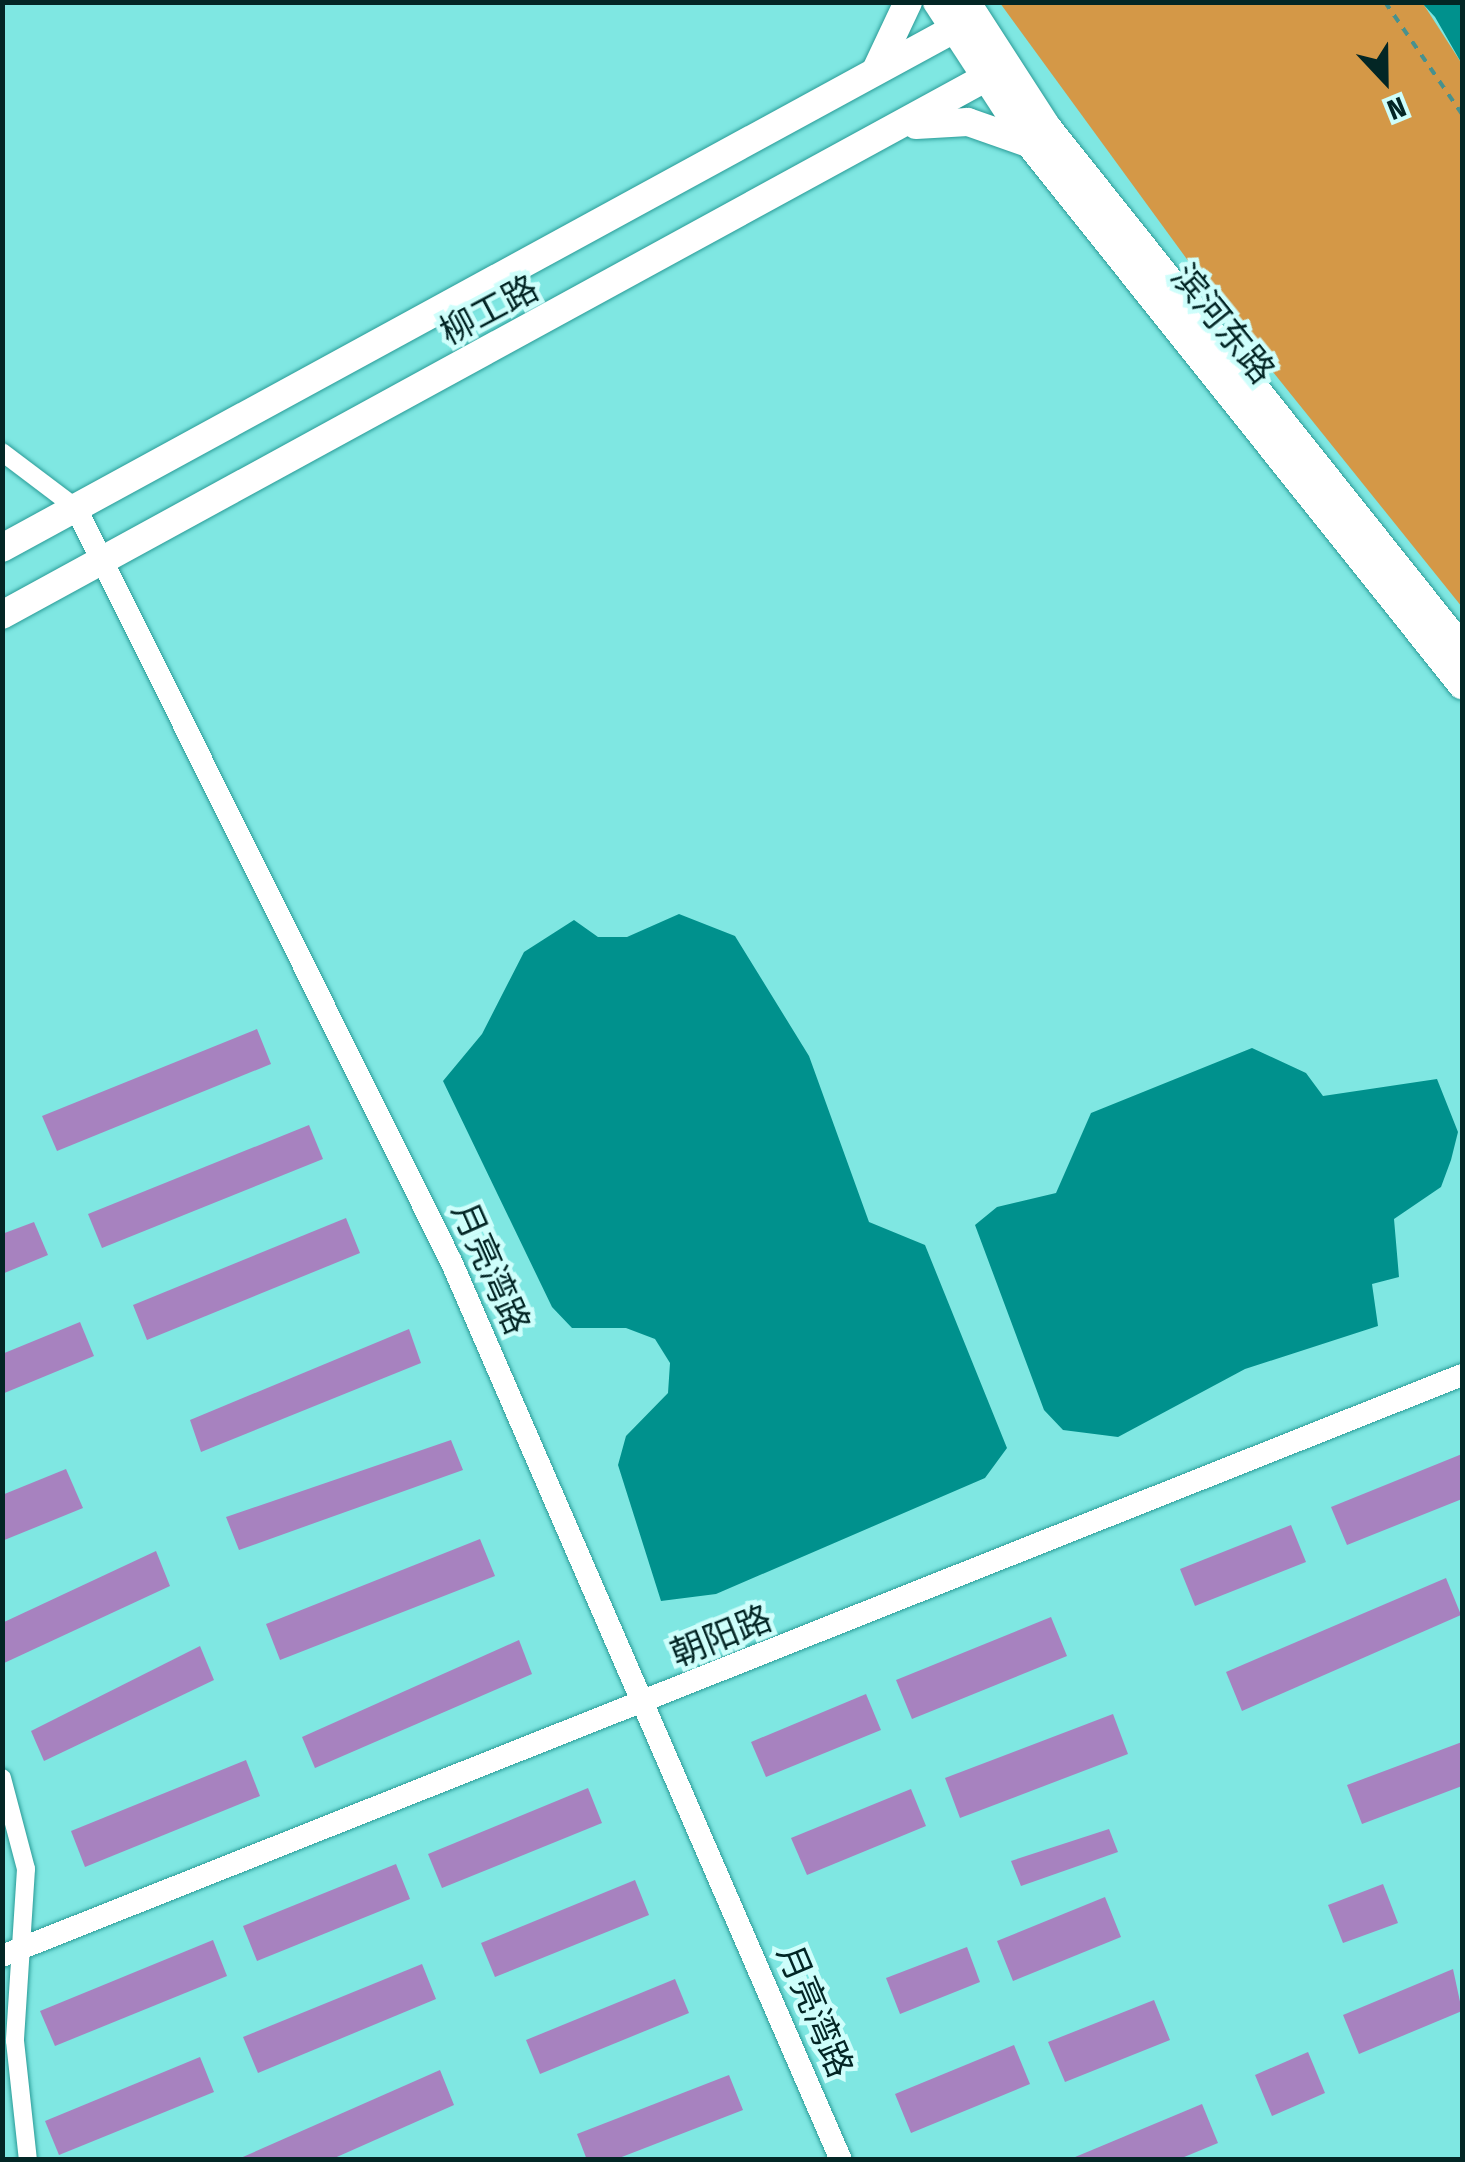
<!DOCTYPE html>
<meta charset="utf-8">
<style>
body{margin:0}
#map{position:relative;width:1465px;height:2162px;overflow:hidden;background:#7fe7e2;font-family:"Fira Sans Condensed","Noto Sans SC",sans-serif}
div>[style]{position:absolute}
.green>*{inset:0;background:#d49847}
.water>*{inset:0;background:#00918d}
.building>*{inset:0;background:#a782bf}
.path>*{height:4px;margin-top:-2px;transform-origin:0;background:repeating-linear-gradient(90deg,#48918e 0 8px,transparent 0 16px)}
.roads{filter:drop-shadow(0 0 2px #2a9b97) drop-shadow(0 0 2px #2a9b97)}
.minor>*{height:18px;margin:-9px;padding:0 9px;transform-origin:9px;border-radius:9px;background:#fff}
.tertiary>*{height:22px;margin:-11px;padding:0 11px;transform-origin:11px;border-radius:11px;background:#fff}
.primary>*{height:28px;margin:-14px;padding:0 14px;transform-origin:14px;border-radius:14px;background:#fff}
span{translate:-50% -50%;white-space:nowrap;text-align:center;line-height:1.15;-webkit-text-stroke:9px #cefefb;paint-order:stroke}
.street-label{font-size:35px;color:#032625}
.frame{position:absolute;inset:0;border:5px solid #032625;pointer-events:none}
.north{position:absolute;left:1335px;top:30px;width:100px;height:100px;-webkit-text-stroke:8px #cefefb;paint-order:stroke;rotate:158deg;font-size:28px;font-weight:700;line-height:40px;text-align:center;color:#032625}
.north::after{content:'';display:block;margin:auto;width:35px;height:45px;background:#032625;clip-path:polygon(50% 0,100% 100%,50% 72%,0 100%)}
</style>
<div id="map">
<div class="green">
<div style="clip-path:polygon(1422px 2px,1462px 64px,1462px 607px,1232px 321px,1000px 3px)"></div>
</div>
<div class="water">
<div style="clip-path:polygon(1422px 3px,1462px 3px,1462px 64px,1435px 17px)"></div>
<div style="clip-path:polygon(679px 914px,735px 936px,809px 1056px,869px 1222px,925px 1245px,1007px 1448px,985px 1478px,716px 1594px,661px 1601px,618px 1465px,626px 1436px,668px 1393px,670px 1363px,655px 1339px,626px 1328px,572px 1328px,552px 1307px,443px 1081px,482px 1034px,524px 952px,574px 920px,598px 937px,627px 937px)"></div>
<div style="clip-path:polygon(1252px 1048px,1306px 1073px,1323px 1096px,1437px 1079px,1458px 1132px,1451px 1160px,1441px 1187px,1394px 1219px,1399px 1277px,1372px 1284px,1378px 1326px,1245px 1369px,1118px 1437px,1063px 1430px,1044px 1410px,975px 1225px,997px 1207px,1056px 1193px,1091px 1113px)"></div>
</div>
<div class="building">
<div style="clip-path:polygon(257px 1029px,271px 1064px,57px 1151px,42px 1116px)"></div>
<div style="clip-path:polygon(309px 1125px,323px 1159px,102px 1248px,88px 1214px)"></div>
<div style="clip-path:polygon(346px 1218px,360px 1253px,147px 1340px,133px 1305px)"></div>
<div style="clip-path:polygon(34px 1222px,48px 1255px,2px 1274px,2px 1234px)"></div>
<div style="clip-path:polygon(80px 1322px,94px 1356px,2px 1394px,2px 1354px)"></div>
<div style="clip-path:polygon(409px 1329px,421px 1363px,201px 1452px,190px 1420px)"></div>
<div style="clip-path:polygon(451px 1440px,463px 1470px,239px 1550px,226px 1517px)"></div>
<div style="clip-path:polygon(1462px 1454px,1462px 1499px,1347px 1545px,1331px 1507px)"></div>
<div style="clip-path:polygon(66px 1469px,83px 1508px,2px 1541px,2px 1495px)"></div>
<div style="clip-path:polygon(1291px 1525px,1306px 1562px,1195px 1606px,1180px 1569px)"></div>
<div style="clip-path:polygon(480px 1539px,495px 1576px,280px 1660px,266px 1624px)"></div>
<div style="clip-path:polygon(156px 1551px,170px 1586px,2px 1664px,2px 1623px)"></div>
<div style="clip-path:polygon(1446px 1578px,1461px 1615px,1242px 1711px,1226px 1672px)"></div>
<div style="clip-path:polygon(1051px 1617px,1067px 1656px,912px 1719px,896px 1680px)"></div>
<div style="clip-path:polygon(519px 1640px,532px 1674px,315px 1768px,302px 1737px)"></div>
<div style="clip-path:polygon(200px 1646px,214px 1680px,44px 1761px,31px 1731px)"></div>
<div style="clip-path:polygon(866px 1694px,881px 1730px,766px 1777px,751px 1742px)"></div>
<div style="clip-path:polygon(1113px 1714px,1128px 1754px,960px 1818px,945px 1778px)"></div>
<div style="clip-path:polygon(1462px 1742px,1462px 1786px,1362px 1824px,1347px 1785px)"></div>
<div style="clip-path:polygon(246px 1760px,260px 1796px,85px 1867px,71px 1831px)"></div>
<div style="clip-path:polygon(588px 1788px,602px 1823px,442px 1888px,428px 1854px)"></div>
<div style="clip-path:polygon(911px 1789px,926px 1826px,807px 1875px,791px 1838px)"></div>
<div style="clip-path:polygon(1109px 1829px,1118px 1852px,1021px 1886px,1011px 1861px)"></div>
<div style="clip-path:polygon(396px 1864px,410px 1899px,257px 1961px,243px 1926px)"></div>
<div style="clip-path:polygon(635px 1880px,649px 1915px,495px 1977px,481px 1943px)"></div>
<div style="clip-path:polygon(1383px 1884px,1398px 1923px,1343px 1943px,1328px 1905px)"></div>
<div style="clip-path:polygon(1105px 1897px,1121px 1937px,1013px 1981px,997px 1941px)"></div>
<div style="clip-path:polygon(213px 1940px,227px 1976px,55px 2046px,40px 2011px)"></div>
<div style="clip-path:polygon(967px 1947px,980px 1982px,900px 2014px,886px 1978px)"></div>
<div style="clip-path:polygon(422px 1964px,436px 1999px,258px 2073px,243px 2037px)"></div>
<div style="clip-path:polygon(1453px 1969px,1462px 2011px,1359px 2054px,1343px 2015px)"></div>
<div style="clip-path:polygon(675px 1979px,689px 2013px,540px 2074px,526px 2040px)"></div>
<div style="clip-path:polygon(1154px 2000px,1170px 2040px,1065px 2082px,1048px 2042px)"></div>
<div style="clip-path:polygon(1014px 2045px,1030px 2084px,911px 2133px,895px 2094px)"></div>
<div style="clip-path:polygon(1308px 2052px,1325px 2093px,1272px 2116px,1255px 2075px)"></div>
<div style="clip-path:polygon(200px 2057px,214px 2092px,59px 2155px,45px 2121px)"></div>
<div style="clip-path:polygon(440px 2070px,454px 2105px,330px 2160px,236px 2160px)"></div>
<div style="clip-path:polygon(729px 2075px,743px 2110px,614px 2160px,587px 2160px,577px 2134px)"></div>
<div style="clip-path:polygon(1202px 2104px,1218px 2143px,1177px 2160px,1068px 2160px)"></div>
</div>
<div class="path">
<div style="left:1385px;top:2px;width:136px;rotate:55.5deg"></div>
</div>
<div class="roads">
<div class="minor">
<div style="left:2px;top:452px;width:93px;rotate:37.1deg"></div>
<div style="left:2px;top:1778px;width:94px;rotate:75.2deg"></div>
<div style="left:26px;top:1869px;width:172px;rotate:93.7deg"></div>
<div style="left:15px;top:2041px;width:120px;rotate:83.8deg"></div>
</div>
<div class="tertiary">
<div style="left:76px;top:508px;width:841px;rotate:63.53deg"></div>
<div style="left:451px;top:1261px;width:980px;rotate:66.55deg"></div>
<div style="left:2px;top:1956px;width:1571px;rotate:-21.7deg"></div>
</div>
<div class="primary">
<div style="left:937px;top:2px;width:168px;rotate:56.9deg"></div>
<div style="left:1029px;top:143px;width:694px;rotate:51.38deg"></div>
<div style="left:967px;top:3px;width:148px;rotate:57.2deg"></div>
<div style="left:1047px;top:127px;width:666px;rotate:51.46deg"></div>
<div style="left:877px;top:68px;width:73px;rotate:-64.8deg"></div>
<div style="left:916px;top:125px;width:52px;rotate:-3.3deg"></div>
<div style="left:968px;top:122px;width:64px;rotate:19.3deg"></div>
<div style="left:2px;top:548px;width:1109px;rotate:-28.6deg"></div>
<div style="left:2px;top:615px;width:1145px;rotate:-28.65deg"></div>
</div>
</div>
<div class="street-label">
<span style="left:489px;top:310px;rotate:-28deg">柳工路</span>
<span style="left:1223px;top:324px;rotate:51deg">滨河东路</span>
<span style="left:491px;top:1268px;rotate:66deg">月亮湾路</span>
<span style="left:721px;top:1636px;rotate:-22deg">朝阳路</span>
<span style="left:815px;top:2011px;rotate:67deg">月亮湾路</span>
</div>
<div class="frame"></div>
<div class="north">N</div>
</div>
